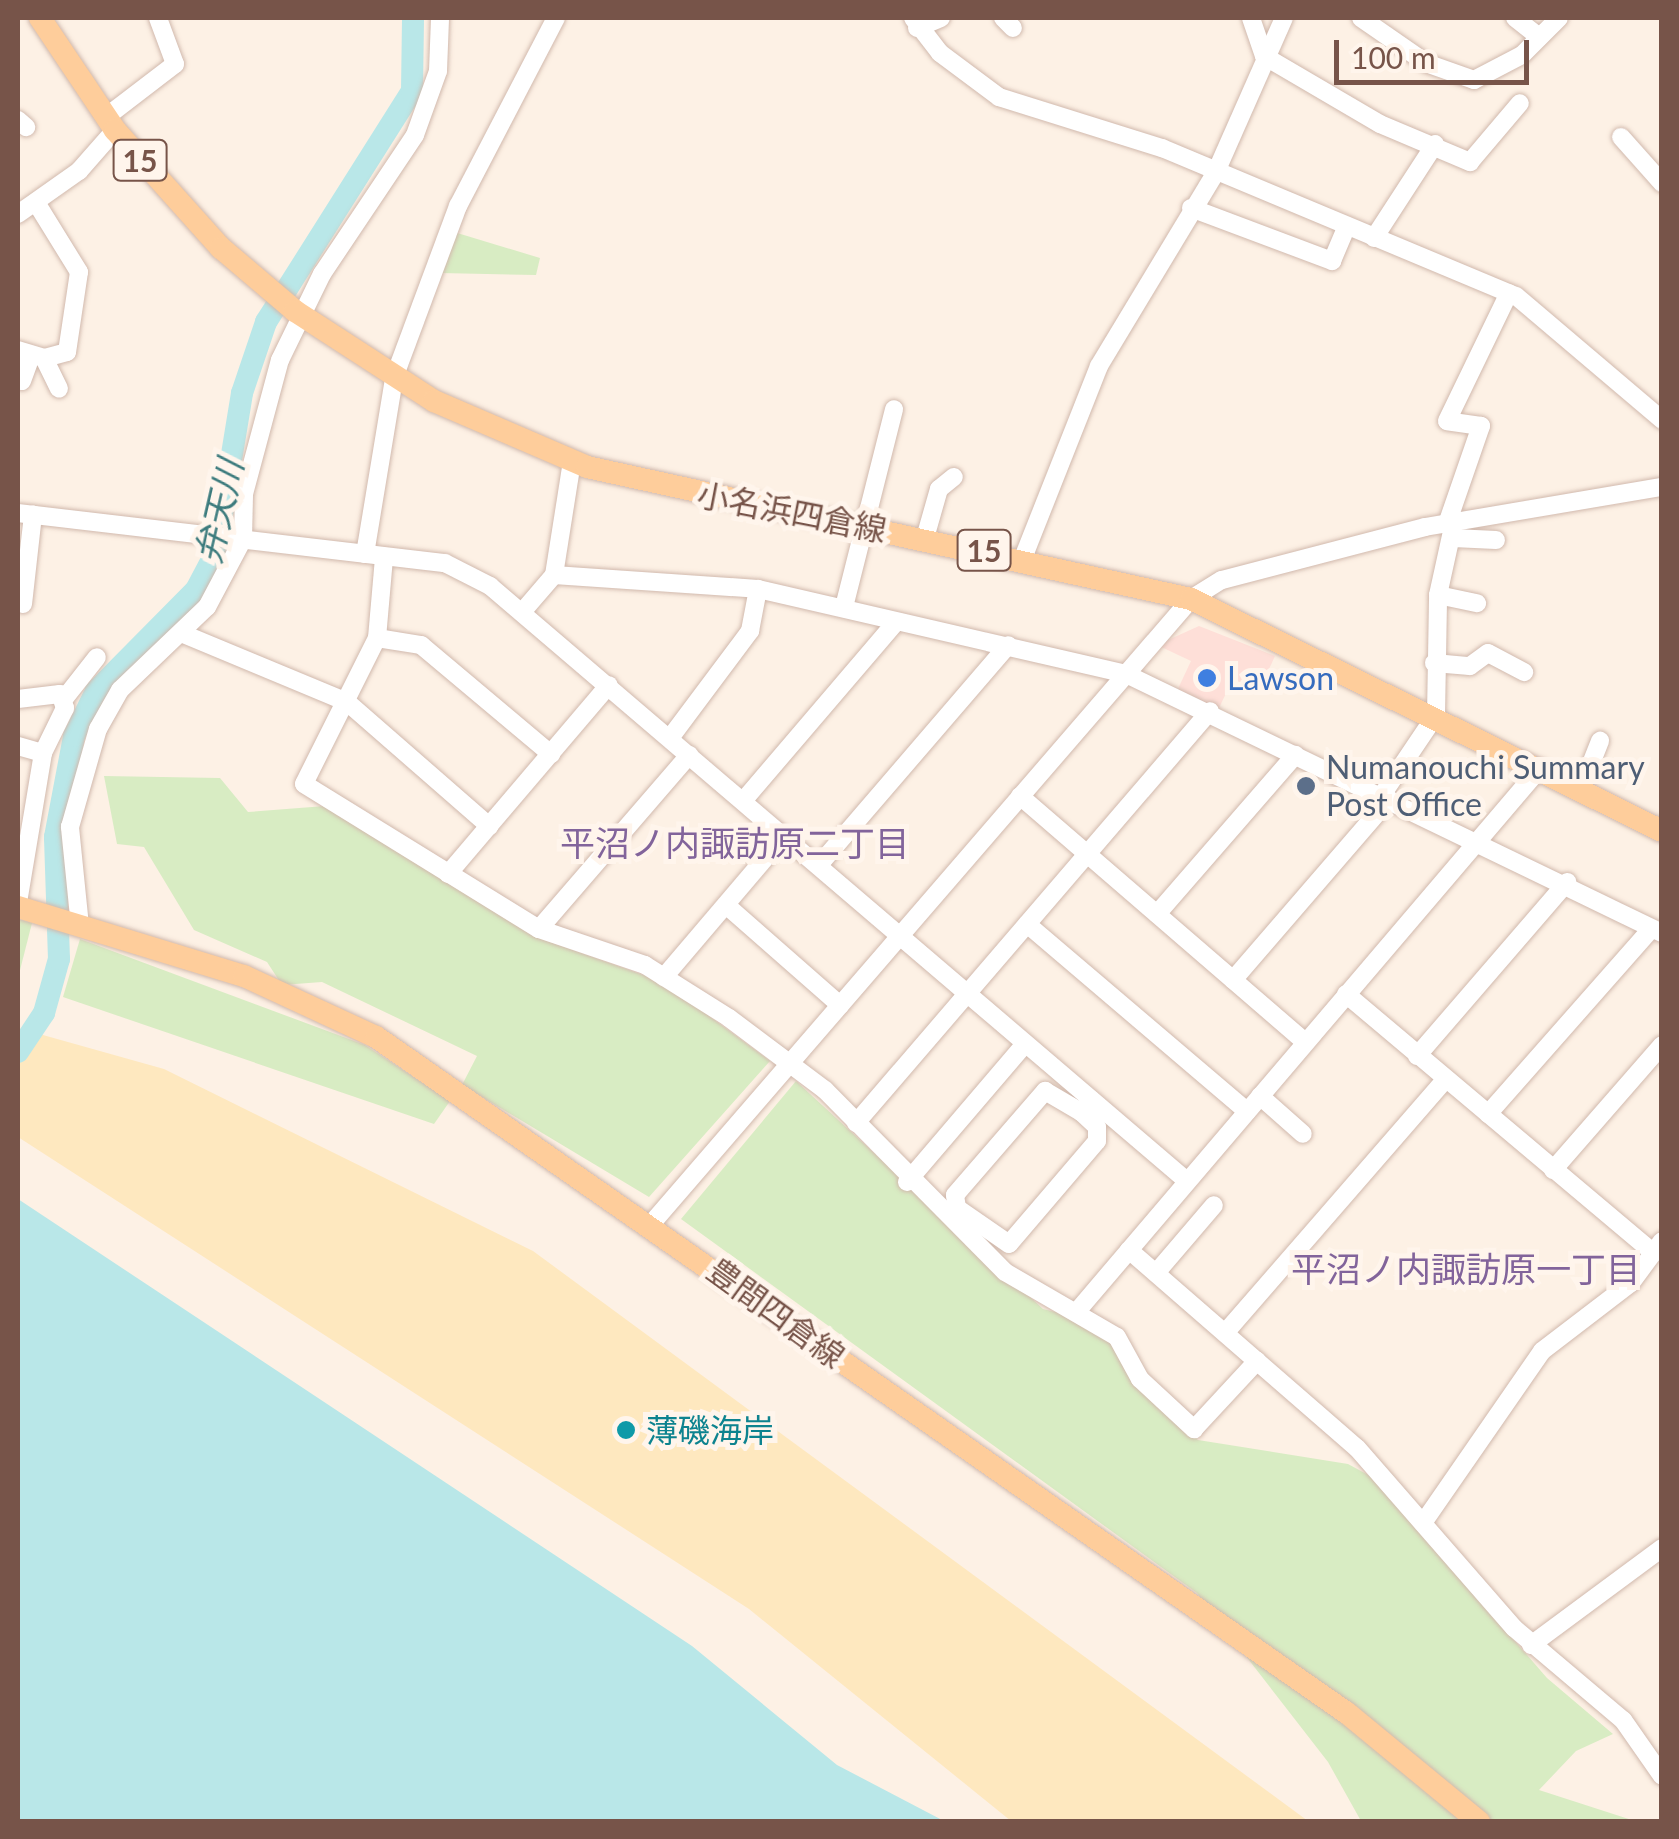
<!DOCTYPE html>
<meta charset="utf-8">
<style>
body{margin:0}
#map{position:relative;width:1679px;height:1839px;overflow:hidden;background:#fdf1e5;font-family:Lato,"Noto Sans JP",sans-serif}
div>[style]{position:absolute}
.commercial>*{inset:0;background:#fedfd8}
.green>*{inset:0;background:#d8ecc3}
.sand>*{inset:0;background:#fee8bf}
.water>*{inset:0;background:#b9e7e8}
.river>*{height:22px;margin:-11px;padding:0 11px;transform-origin:11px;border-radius:11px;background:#b9e7e8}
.roads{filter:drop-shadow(0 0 2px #d1b9ad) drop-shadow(0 0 2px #d1b9ad)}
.minor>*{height:18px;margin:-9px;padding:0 9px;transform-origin:9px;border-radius:9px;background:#fff}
.major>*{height:22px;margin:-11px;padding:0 11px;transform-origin:11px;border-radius:11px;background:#fecd9b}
.dots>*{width:28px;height:28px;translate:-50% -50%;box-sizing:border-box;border:5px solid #fff5ec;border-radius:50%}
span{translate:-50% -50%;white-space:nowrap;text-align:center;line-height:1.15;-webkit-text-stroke:10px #fff5ec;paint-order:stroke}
.shield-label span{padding:2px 8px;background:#fff5ec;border:2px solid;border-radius:8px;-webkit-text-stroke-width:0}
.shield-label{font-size:30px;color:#775449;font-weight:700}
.street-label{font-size:32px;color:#775449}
.shop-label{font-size:32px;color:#366cbe}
.left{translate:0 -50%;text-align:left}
.service-label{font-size:32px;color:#4e5e75}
.culture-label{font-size:32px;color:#0d838f}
.water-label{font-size:35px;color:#3c7b7d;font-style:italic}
.neighbourhood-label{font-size:35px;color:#82649b}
.frame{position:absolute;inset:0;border:20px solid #775449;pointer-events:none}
.scale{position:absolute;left:1334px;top:40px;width:195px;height:45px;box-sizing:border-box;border:5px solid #775449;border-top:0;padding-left:12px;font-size:30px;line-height:35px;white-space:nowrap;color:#775449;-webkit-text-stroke:8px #fff5ec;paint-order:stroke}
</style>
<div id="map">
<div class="commercial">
<div style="clip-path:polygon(1199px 626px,1275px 656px,1259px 691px,1233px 679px,1217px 712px,1176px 693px,1191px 661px,1157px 645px)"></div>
</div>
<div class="green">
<div style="clip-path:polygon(454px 232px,540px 258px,536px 275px,440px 273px)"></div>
<div style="clip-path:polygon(104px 776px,220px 778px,248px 812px,325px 806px,533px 936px,663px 982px,770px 1061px,649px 1197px,462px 1085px,477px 1056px,322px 982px,282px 985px,267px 962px,194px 930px,144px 847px,117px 844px)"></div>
<div style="clip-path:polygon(18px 919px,32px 923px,18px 978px)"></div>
<div style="clip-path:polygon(80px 939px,365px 1045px,450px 1101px,434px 1124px,63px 997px)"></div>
<div style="clip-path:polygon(796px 1081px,1043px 1309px,1076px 1317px,1115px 1346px,1137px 1385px,1198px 1440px,1348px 1464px,1372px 1477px,1547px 1678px,1613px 1734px,1576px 1751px,1539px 1790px,1638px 1822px,1361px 1821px,1328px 1762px,1197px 1593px,681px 1219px)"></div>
</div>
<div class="sand">
<div style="clip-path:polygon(18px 1028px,164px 1069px,533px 1251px,1308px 1821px,1011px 1821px,749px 1609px,18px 1137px)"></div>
</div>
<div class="water">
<div style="clip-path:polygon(18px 1199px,692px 1646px,837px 1765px,944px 1821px,18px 1821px)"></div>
</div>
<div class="river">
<div style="left:18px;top:1052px;width:47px;rotate:-56.3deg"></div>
<div style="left:44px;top:1013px;width:56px;rotate:-74.5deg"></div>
<div style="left:59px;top:959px;width:122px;rotate:-91.9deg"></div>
<div style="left:55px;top:837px;width:103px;rotate:-79.3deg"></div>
<div style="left:74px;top:736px;width:50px;rotate:-63.9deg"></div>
<div style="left:96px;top:691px;width:142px;rotate:-45.3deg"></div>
<div style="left:196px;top:590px;width:43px;rotate:-62.2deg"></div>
<div style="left:216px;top:552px;width:161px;rotate:-80.7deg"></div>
<div style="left:242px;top:393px;width:75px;rotate:-71.3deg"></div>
<div style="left:266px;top:322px;width:273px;rotate:-57.7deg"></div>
<div style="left:412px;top:91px;width:73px;rotate:-89.2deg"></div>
</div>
<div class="roads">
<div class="minor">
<div style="left:913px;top:18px;width:44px;rotate:52.4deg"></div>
<div style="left:940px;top:53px;width:74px;rotate:36.7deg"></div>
<div style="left:999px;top:97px;width:171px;rotate:17.4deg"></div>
<div style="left:1162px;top:148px;width:384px;rotate:22.7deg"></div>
<div style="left:1516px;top:296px;width:192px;rotate:40.3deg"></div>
<div style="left:1003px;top:18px;width:14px;rotate:45deg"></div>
<div style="left:1251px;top:18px;width:40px;rotate:71.1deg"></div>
<div style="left:1264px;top:56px;width:134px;rotate:30.4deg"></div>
<div style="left:1380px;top:124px;width:98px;rotate:22.9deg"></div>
<div style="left:1470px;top:162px;width:77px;rotate:-49.7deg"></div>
<div style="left:1361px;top:18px;width:79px;rotate:34.7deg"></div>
<div style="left:1426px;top:63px;width:51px;rotate:19.5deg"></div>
<div style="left:1474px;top:80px;width:54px;rotate:-27.5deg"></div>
<div style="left:1522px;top:55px;width:52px;rotate:-45deg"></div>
<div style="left:1515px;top:18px;width:31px;rotate:38deg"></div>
<div style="left:917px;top:28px;width:26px;rotate:-23deg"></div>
<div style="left:106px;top:117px;width:87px;rotate:-37.5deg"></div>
<div style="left:175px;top:64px;width:49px;rotate:-110.3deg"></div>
<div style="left:18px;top:120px;width:11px;rotate:41deg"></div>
<div style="left:1621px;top:137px;width:62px;rotate:48.3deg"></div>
<div style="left:37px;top:204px;width:80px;rotate:58.3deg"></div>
<div style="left:79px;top:272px;width:81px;rotate:98.5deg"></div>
<div style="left:67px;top:352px;width:24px;rotate:165deg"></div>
<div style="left:1191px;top:208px;width:151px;rotate:20.6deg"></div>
<div style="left:1332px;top:261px;width:38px;rotate:-67deg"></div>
<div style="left:18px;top:214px;width:75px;rotate:-35.2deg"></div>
<div style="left:79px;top:171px;width:55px;rotate:-48.7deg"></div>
<div style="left:1374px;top:238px;width:112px;rotate:-57deg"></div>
<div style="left:18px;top:350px;width:27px;rotate:17deg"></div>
<div style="left:44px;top:358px;width:34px;rotate:64deg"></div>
<div style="left:22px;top:381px;width:27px;rotate:-70deg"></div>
<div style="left:18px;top:513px;width:430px;rotate:6.7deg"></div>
<div style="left:445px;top:563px;width:51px;rotate:27.1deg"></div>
<div style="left:490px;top:586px;width:916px;rotate:40.49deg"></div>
<div style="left:1447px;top:524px;width:104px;rotate:-70.9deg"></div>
<div style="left:1481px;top:426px;width:34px;rotate:-172deg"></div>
<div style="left:1447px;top:421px;width:142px;rotate:-64.2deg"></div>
<div style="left:925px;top:538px;width:51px;rotate:-74.1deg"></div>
<div style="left:939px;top:489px;width:19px;rotate:-39deg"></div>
<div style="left:1453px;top:538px;width:43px;rotate:2.7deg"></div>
<div style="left:365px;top:554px;width:178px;rotate:-80.6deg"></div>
<div style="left:394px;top:378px;width:184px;rotate:-69.6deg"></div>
<div style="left:458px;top:206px;width:212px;rotate:-62.5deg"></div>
<div style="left:384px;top:558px;width:80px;rotate:95deg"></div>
<div style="left:377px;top:638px;width:163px;rotate:116.6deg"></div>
<div style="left:304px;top:784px;width:276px;rotate:31.7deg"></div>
<div style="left:539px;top:929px;width:112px;rotate:18.8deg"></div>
<div style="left:645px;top:965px;width:99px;rotate:32.2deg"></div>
<div style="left:729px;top:1018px;width:120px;rotate:36.9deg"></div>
<div style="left:825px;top:1090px;width:256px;rotate:45.3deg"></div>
<div style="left:1005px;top:1272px;width:129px;rotate:30.1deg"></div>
<div style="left:1117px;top:1337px;width:48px;rotate:61.3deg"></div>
<div style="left:1140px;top:1379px;width:74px;rotate:42.8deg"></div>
<div style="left:1194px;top:1429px;width:93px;rotate:-47.2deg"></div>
<div style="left:1023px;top:558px;width:206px;rotate:-68.4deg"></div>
<div style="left:1099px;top:366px;width:227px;rotate:-58.9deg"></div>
<div style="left:1216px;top:172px;width:168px;rotate:-66.2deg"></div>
<div style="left:554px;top:575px;width:204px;rotate:3.9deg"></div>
<div style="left:758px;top:589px;width:378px;rotate:13deg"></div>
<div style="left:1126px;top:674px;width:595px;rotate:25.79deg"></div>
<div style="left:1438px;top:595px;width:40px;rotate:12deg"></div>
<div style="left:23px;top:604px;width:90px;rotate:-83.6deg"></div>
<div style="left:844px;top:607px;width:204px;rotate:-75.8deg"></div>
<div style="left:523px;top:611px;width:48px;rotate:-49.3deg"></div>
<div style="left:554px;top:575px;width:115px;rotate:-81deg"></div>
<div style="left:181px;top:633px;width:180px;rotate:22.6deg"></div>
<div style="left:347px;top:702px;width:189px;rotate:41.1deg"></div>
<div style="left:377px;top:638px;width:45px;rotate:9deg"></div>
<div style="left:421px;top:645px;width:170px;rotate:40deg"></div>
<div style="left:1434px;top:663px;width:36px;rotate:5deg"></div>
<div style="left:1470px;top:666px;width:22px;rotate:-36deg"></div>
<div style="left:1488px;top:653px;width:41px;rotate:27.8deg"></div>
<div style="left:18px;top:699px;width:42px;rotate:-6.8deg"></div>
<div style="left:60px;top:694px;width:15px;rotate:70deg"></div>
<div style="left:65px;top:708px;width:50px;rotate:116.1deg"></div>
<div style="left:43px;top:753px;width:151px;rotate:99.5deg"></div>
<div style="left:64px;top:699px;width:53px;rotate:-51.8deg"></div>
<div style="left:670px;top:738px;width:134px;rotate:-53.2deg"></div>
<div style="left:750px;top:631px;width:43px;rotate:-79.2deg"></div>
<div style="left:18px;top:746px;width:26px;rotate:16deg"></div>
<div style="left:1581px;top:789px;width:52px;rotate:-68.4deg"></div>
<div style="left:1382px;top:795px;width:97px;rotate:-56deg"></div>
<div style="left:1436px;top:715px;width:120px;rotate:-89deg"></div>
<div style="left:1438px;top:595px;width:75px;rotate:-77.6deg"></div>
<div style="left:1020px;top:796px;width:376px;rotate:40.8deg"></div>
<div style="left:743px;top:801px;width:235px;rotate:-49.5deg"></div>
<div style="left:819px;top:865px;width:290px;rotate:-49.3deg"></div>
<div style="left:448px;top:874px;width:248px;rotate:-49.6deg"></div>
<div style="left:726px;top:905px;width:152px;rotate:41.3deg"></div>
<div style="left:1157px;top:914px;width:211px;rotate:-49deg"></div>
<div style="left:1027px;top:924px;width:289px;rotate:40.4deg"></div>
<div style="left:80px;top:926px;width:100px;rotate:-95.8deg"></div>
<div style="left:70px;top:827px;width:102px;rotate:-74.1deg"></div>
<div style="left:98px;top:729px;width:45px;rotate:-60.6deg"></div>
<div style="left:120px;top:690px;width:120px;rotate:-43.7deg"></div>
<div style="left:207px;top:607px;width:77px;rotate:-62.1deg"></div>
<div style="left:243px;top:539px;width:45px;rotate:-88.7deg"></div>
<div style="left:244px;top:494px;width:139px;rotate:-75deg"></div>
<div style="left:280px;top:360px;width:96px;rotate:-64deg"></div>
<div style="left:322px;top:274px;width:167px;rotate:-56.2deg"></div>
<div style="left:415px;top:135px;width:68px;rotate:-70.2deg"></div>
<div style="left:438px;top:71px;width:53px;rotate:-87.8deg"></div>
<div style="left:539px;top:929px;width:230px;rotate:-49.2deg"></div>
<div style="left:664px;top:977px;width:185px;rotate:-49.6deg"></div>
<div style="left:1233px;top:980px;width:239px;rotate:-49.2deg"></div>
<div style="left:1346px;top:994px;width:402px;rotate:40.1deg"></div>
<div style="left:1417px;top:1056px;width:230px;rotate:-49.2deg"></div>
<div style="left:1260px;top:1096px;width:57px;rotate:41.5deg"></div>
<div style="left:1081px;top:1112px;width:22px;rotate:43deg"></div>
<div style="left:1097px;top:1127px;width:14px;rotate:90deg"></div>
<div style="left:1097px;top:1141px;width:135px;rotate:130.5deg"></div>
<div style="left:1009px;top:1244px;width:63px;rotate:-145.3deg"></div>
<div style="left:957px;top:1208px;width:13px;rotate:-99deg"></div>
<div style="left:955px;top:1195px;width:138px;rotate:-49.1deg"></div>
<div style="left:1045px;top:1091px;width:42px;rotate:30.3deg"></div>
<div style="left:1081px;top:1112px;width:16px;rotate:-50deg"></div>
<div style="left:1488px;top:1114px;width:247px;rotate:-48.6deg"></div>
<div style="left:856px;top:1123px;width:543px;rotate:-49.33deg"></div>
<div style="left:1553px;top:1170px;width:166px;rotate:-48.9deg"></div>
<div style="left:907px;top:1182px;width:182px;rotate:-49.5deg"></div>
<div style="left:652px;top:1223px;width:825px;rotate:-49.18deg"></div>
<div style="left:1191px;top:599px;width:36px;rotate:-32deg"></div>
<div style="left:1222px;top:580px;width:210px;rotate:-14.6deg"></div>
<div style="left:1425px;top:527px;width:240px;rotate:-9.6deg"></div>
<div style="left:1129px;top:1250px;width:302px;rotate:41deg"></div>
<div style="left:1357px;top:1448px;width:239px;rotate:48.9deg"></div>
<div style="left:1514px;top:1628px;width:143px;rotate:40.2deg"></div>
<div style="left:1623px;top:1720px;width:68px;rotate:55.1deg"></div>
<div style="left:1156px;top:1273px;width:89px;rotate:-49.5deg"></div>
<div style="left:1079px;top:1309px;width:711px;rotate:-49.56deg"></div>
<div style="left:1225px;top:1333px;width:335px;rotate:-49deg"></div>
<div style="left:1423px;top:1523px;width:209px;rotate:-55.3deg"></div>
<div style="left:1542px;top:1351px;width:112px;rotate:-37.4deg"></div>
<div style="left:1631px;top:1283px;width:52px;rotate:-53.6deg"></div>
<div style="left:1531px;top:1645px;width:163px;rotate:-36.5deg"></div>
</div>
<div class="major">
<div style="left:40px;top:18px;width:135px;rotate:56.2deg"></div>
<div style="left:115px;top:130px;width:159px;rotate:48.1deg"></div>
<div style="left:221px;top:248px;width:97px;rotate:40.4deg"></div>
<div style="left:295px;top:311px;width:166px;rotate:32.9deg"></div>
<div style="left:434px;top:401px;width:167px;rotate:23.3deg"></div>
<div style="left:587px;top:467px;width:618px;rotate:12.33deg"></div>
<div style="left:1191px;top:599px;width:525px;rotate:26.22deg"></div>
<div style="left:18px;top:907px;width:236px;rotate:17deg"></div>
<div style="left:244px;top:976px;width:145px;rotate:24.8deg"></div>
<div style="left:376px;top:1037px;width:1183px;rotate:34.85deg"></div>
<div style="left:1347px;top:1713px;width:171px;rotate:39.5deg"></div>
</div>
</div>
<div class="dots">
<div style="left:1207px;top:678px;background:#3f7fe0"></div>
<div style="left:1306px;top:786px;background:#5c6f8a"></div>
<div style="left:626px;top:1430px;background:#0f9aa8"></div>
</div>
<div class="shield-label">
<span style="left:140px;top:160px">15</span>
<span style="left:984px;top:550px">15</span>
</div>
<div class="street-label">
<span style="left:792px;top:512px;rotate:11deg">小名浜四倉線</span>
<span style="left:776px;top:1313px;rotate:36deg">豊間四倉線</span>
</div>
<div class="shop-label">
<span class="left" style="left:1227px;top:678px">Lawson</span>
</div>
<div class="service-label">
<span class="left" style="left:1326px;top:786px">Numanouchi Summary<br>Post Office</span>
</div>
<div class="culture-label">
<span class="left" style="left:646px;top:1430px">薄磯海岸</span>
</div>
<div class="water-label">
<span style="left:218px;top:511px;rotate:-77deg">弁天川</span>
</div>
<div class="neighbourhood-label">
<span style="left:735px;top:842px">平沼ノ内諏訪原二丁目</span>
<span style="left:1466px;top:1268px">平沼ノ内諏訪原一丁目</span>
</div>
<div class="frame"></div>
<div class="scale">100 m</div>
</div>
